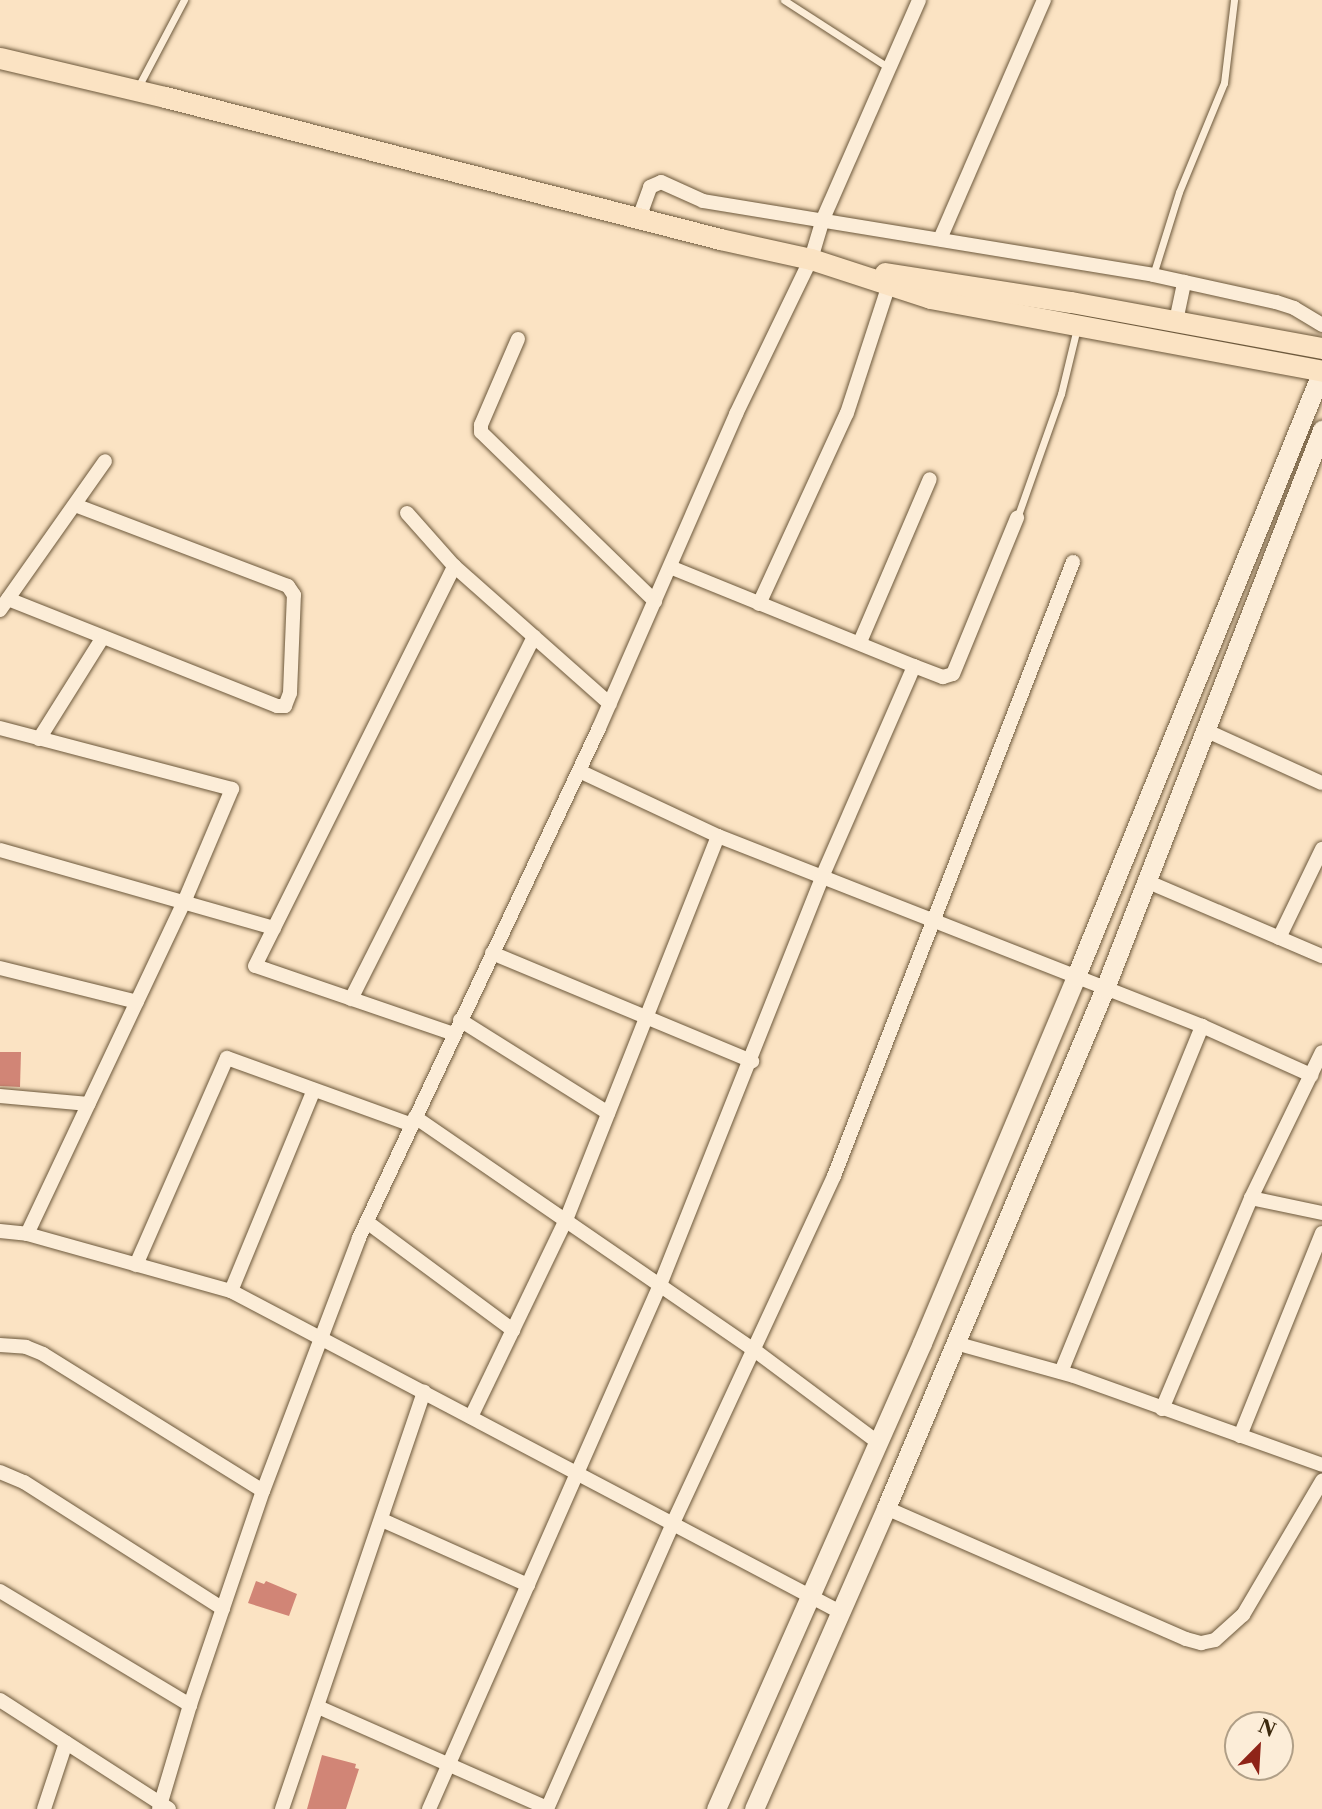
<!DOCTYPE html>
<style>
body{margin:0}
#map{position:relative;width:1322px;height:1809px;overflow:hidden;background:#fbe3c3;font-family:"Libre Caslon Text",serif}
div>[style]{position:absolute}
.building>*{inset:0;background:#d18576}
.roads{filter:drop-shadow(0 0 2px #6c583b) drop-shadow(0 0 2px #6c583b)}
.lane>*{height:7px;margin:-3.5px;padding:0 3.5px;transform-origin:3.5px;border-radius:3.5px;background:#fcedd8}
.street>*{height:14px;margin:-7px;padding:0 7px;transform-origin:7px;border-radius:7px;background:#fcedd8}
.secondary>*{height:19px;margin:-9.5px;padding:0 9.5px;transform-origin:9.5px;border-radius:9.5px;background:#fcedd8}
.primary>*{height:21px;margin:-10.5px;padding:0 10.5px;transform-origin:10.5px;border-radius:10.5px;background:#fbe3c3}
span{translate:-50% -50%;white-space:nowrap;text-align:center;line-height:1.15;-webkit-text-stroke:5px #fcedd8;paint-order:stroke}
.north{position:absolute;left:1224px;top:1711px;width:70px;height:70px;box-sizing:border-box;background:#fcedd8;border:2px solid #b09f87;border-radius:50%;rotate:24deg;font-size:19px;font-weight:700;line-height:28px;text-align:center;color:#3d2a0e}
.north::after{content:'';display:block;margin:auto;width:24px;height:32px;background:#8f2418;clip-path:polygon(50% 0,100% 100%,50% 72%,0 100%)}
</style>
<div id="map">
<div class="building">
<div style="clip-path:polygon(0 1052px,21px 1052px,20px 1087px,0 1086px)"></div>
<div style="clip-path:polygon(256px 1581px,264px 1584px,266px 1581px,297px 1594px,289px 1616px,248px 1603px)"></div>
<div style="clip-path:polygon(322px 1755px,356px 1764px,355px 1768px,359px 1769px,346px 1809px,307px 1809px)"></div>
</div>
<div class="roads">
<div class="lane">
<div style="left:784px;top:0;width:125px;rotate:32.9deg"></div>
<div style="left:137px;top:89px;width:101px;rotate:-62.2deg"></div>
<div style="left:1153px;top:275px;width:87px;rotate:-72.6deg"></div>
<div style="left:1179px;top:192px;width:118px;rotate:-67.6deg"></div>
<div style="left:1224px;top:83px;width:84px;rotate:-83.1deg"></div>
<div style="left:1017px;top:518px;width:132px;rotate:-70.5deg"></div>
<div style="left:1061px;top:394px;width:68px;rotate:-76.4deg"></div>
</div>
<div class="street">
<div style="left:639px;top:218px;width:33px;rotate:-70deg"></div>
<div style="left:650px;top:187px;width:12px;rotate:-24deg"></div>
<div style="left:661px;top:182px;width:46px;rotate:24.3deg"></div>
<div style="left:703px;top:201px;width:456px;rotate:9.3deg"></div>
<div style="left:1153px;top:275px;width:126px;rotate:12.4deg"></div>
<div style="left:1276px;top:302px;width:19px;rotate:18deg"></div>
<div style="left:1294px;top:308px;width:33px;rotate:31deg"></div>
<div style="left:940px;top:239px;width:261px;rotate:-66.5deg"></div>
<div style="left:1176px;top:321px;width:40px;rotate:-78deg"></div>
<div style="left:518px;top:339px;width:94px;rotate:113.3deg"></div>
<div style="left:481px;top:425px;width:7px;rotate:90deg"></div>
<div style="left:481px;top:432px;width:243px;rotate:44.2deg"></div>
<div style="left:407px;top:513px;width:71px;rotate:48.4deg"></div>
<div style="left:8px;top:599px;width:289px;rotate:21.7deg"></div>
<div style="left:277px;top:706px;width:8px"></div>
<div style="left:285px;top:706px;width:14px;rotate:-69deg"></div>
<div style="left:290px;top:693px;width:98px;rotate:-87.7deg"></div>
<div style="left:294px;top:595px;width:11px;rotate:-124deg"></div>
<div style="left:288px;top:586px;width:228px;rotate:-159.2deg"></div>
<div style="left:759px;top:604px;width:210px;rotate:-65.3deg"></div>
<div style="left:847px;top:413px;width:142px;rotate:-71.9deg"></div>
<div style="left:0;top:610px;width:182px;rotate:-54.8deg"></div>
<div style="left:860px;top:642px;width:177px;rotate:-66.8deg"></div>
<div style="left:914px;top:666px;width:31px;rotate:21deg"></div>
<div style="left:943px;top:677px;width:10px;rotate:-17deg"></div>
<div style="left:953px;top:674px;width:169px;rotate:-67.7deg"></div>
<div style="left:0;top:728px;width:240px;rotate:14.7deg"></div>
<div style="left:232px;top:789px;width:123px;rotate:113deg"></div>
<div style="left:184px;top:902px;width:367px;rotate:115.3deg"></div>
<div style="left:1205px;top:730px;width:128px;rotate:24.4deg"></div>
<div style="left:39px;top:739px;width:120px;rotate:-57.9deg"></div>
<div style="left:718px;top:836px;width:520px;rotate:21.43deg"></div>
<div style="left:1202px;top:1026px;width:120px;rotate:24.2deg"></div>
<div style="left:0;top:850px;width:285px;rotate:15.9deg"></div>
<div style="left:1146px;top:881px;width:191px;rotate:23.1deg"></div>
<div style="left:1279px;top:938px;width:99px;rotate:-64.2deg"></div>
<div style="left:492px;top:953px;width:282px;rotate:22.6deg"></div>
<div style="left:0;top:968px;width:141px;rotate:13.9deg"></div>
<div style="left:351px;top:999px;width:406px;rotate:-63.2deg"></div>
<div style="left:460px;top:1020px;width:175px;rotate:32.1deg"></div>
<div style="left:454px;top:1034px;width:210px;rotate:-161.1deg"></div>
<div style="left:255px;top:966px;width:447px;rotate:-63.5deg"></div>
<div style="left:454px;top:566px;width:208px;rotate:41.5deg"></div>
<div style="left:0;top:1096px;width:89px;rotate:5.1deg"></div>
<div style="left:415px;top:1117px;width:410px;rotate:34.5deg"></div>
<div style="left:753px;top:1349px;width:154px;rotate:36.8deg"></div>
<div style="left:1251px;top:1198px;width:73px;rotate:11.9deg"></div>
<div style="left:367px;top:1222px;width:182px;rotate:36.5deg"></div>
<div style="left:0;top:1231px;width:27px;rotate:6deg"></div>
<div style="left:27px;top:1234px;width:212px;rotate:15.6deg"></div>
<div style="left:231px;top:1291px;width:688px;rotate:27.79deg"></div>
<div style="left:136px;top:1265px;width:226px;rotate:-66.3deg"></div>
<div style="left:227px;top:1058px;width:197px;rotate:19.9deg"></div>
<div style="left:231px;top:1291px;width:217px;rotate:-67.6deg"></div>
<div style="left:955px;top:1343px;width:123px;rotate:15.5deg"></div>
<div style="left:1074px;top:1376px;width:263px;rotate:19.7deg"></div>
<div style="left:0;top:1345px;width:26px;rotate:4deg"></div>
<div style="left:26px;top:1347px;width:18px;rotate:22deg"></div>
<div style="left:43px;top:1354px;width:259px;rotate:31.9deg"></div>
<div style="left:1061px;top:1372px;width:374px;rotate:-67.8deg"></div>
<div style="left:1162px;top:1409px;width:229px;rotate:-67.1deg"></div>
<div style="left:1251px;top:1198px;width:162px;rotate:-64.1deg"></div>
<div style="left:471px;top:1417px;width:219px;rotate:-64.3deg"></div>
<div style="left:566px;top:1220px;width:413px;rotate:-68.4deg"></div>
<div style="left:718px;top:836px;width:153px;rotate:-154.9deg"></div>
<div style="left:1240px;top:1436px;width:219px;rotate:-68deg"></div>
<div style="left:0;top:1472px;width:26px;rotate:23deg"></div>
<div style="left:24px;top:1482px;width:236px;rotate:32.5deg"></div>
<div style="left:886px;top:1508px;width:327px;rotate:23.6deg"></div>
<div style="left:1186px;top:1639px;width:16px;rotate:15deg"></div>
<div style="left:1201px;top:1643px;width:14px;rotate:-12deg"></div>
<div style="left:1215px;top:1640px;width:38px;rotate:-42deg"></div>
<div style="left:1243px;top:1615px;width:156px;rotate:-59.5deg"></div>
<div style="left:382px;top:1520px;width:160px;rotate:24deg"></div>
<div style="left:0;top:1591px;width:222px;rotate:31deg"></div>
<div style="left:0;top:1700px;width:201px;rotate:32.8deg"></div>
<div style="left:318px;top:1707px;width:250px;rotate:23.8deg"></div>
<div style="left:44px;top:1809px;width:70px;rotate:-71.6deg"></div>
<div style="left:159px;top:1809px;width:109px;rotate:-73.4deg"></div>
<div style="left:190px;top:1705px;width:226px;rotate:-71.2deg"></div>
<div style="left:263px;top:1491px;width:271px;rotate:-69.2deg"></div>
<div style="left:359px;top:1238px;width:564px;rotate:-64.8deg"></div>
<div style="left:599px;top:728px;width:343px;rotate:-66.4deg"></div>
<div style="left:736px;top:414px;width:172px;rotate:-64.2deg"></div>
<div style="left:811px;top:259px;width:42px;rotate:-73.3deg"></div>
<div style="left:823px;top:219px;width:239px;rotate:-66.3deg"></div>
<div style="left:282px;top:1809px;width:441px;rotate:-71.2deg"></div>
<div style="left:429px;top:1809px;width:573px;rotate:-66.21deg"></div>
<div style="left:660px;top:1285px;width:439px;rotate:-68.3deg"></div>
<div style="left:822px;top:877px;width:230px;rotate:-66.4deg"></div>
<div style="left:914px;top:666px;width:263px;rotate:-157.9deg"></div>
<div style="left:547px;top:1809px;width:313px;rotate:-66.2deg"></div>
<div style="left:673px;top:1523px;width:383px;rotate:-65.1deg"></div>
<div style="left:834px;top:1176px;width:659px;rotate:-68.73deg"></div>
</div>
<div class="secondary">
<div style="left:716px;top:1809px;width:510px;rotate:-66.15deg"></div>
<div style="left:922px;top:1343px;width:398px;rotate:-67.2deg"></div>
<div style="left:1076px;top:976px;width:653px;rotate:-67.87deg"></div>
<div style="left:754px;top:1809px;width:329px;rotate:-66.3deg"></div>
<div style="left:886px;top:1508px;width:564px;rotate:-67.16deg"></div>
<div style="left:1105px;top:988px;width:599px;rotate:-68.75deg"></div>
</div>
<div class="primary">
<div style="left:0;top:58px;width:170px;rotate:13.3deg"></div>
<div style="left:165px;top:97px;width:573px;rotate:14.35deg"></div>
<div style="left:720px;top:239px;width:93px;rotate:12.4deg"></div>
<div style="left:811px;top:259px;width:125px;rotate:18.1deg"></div>
<div style="left:930px;top:298px;width:399px;rotate:10.5deg"></div>
<div style="left:885px;top:273px;width:188px;rotate:8.9deg"></div>
<div style="left:1071px;top:302px;width:255px;rotate:10.4deg"></div>
</div>
</div>
<div class="north">N</div>
</div>
